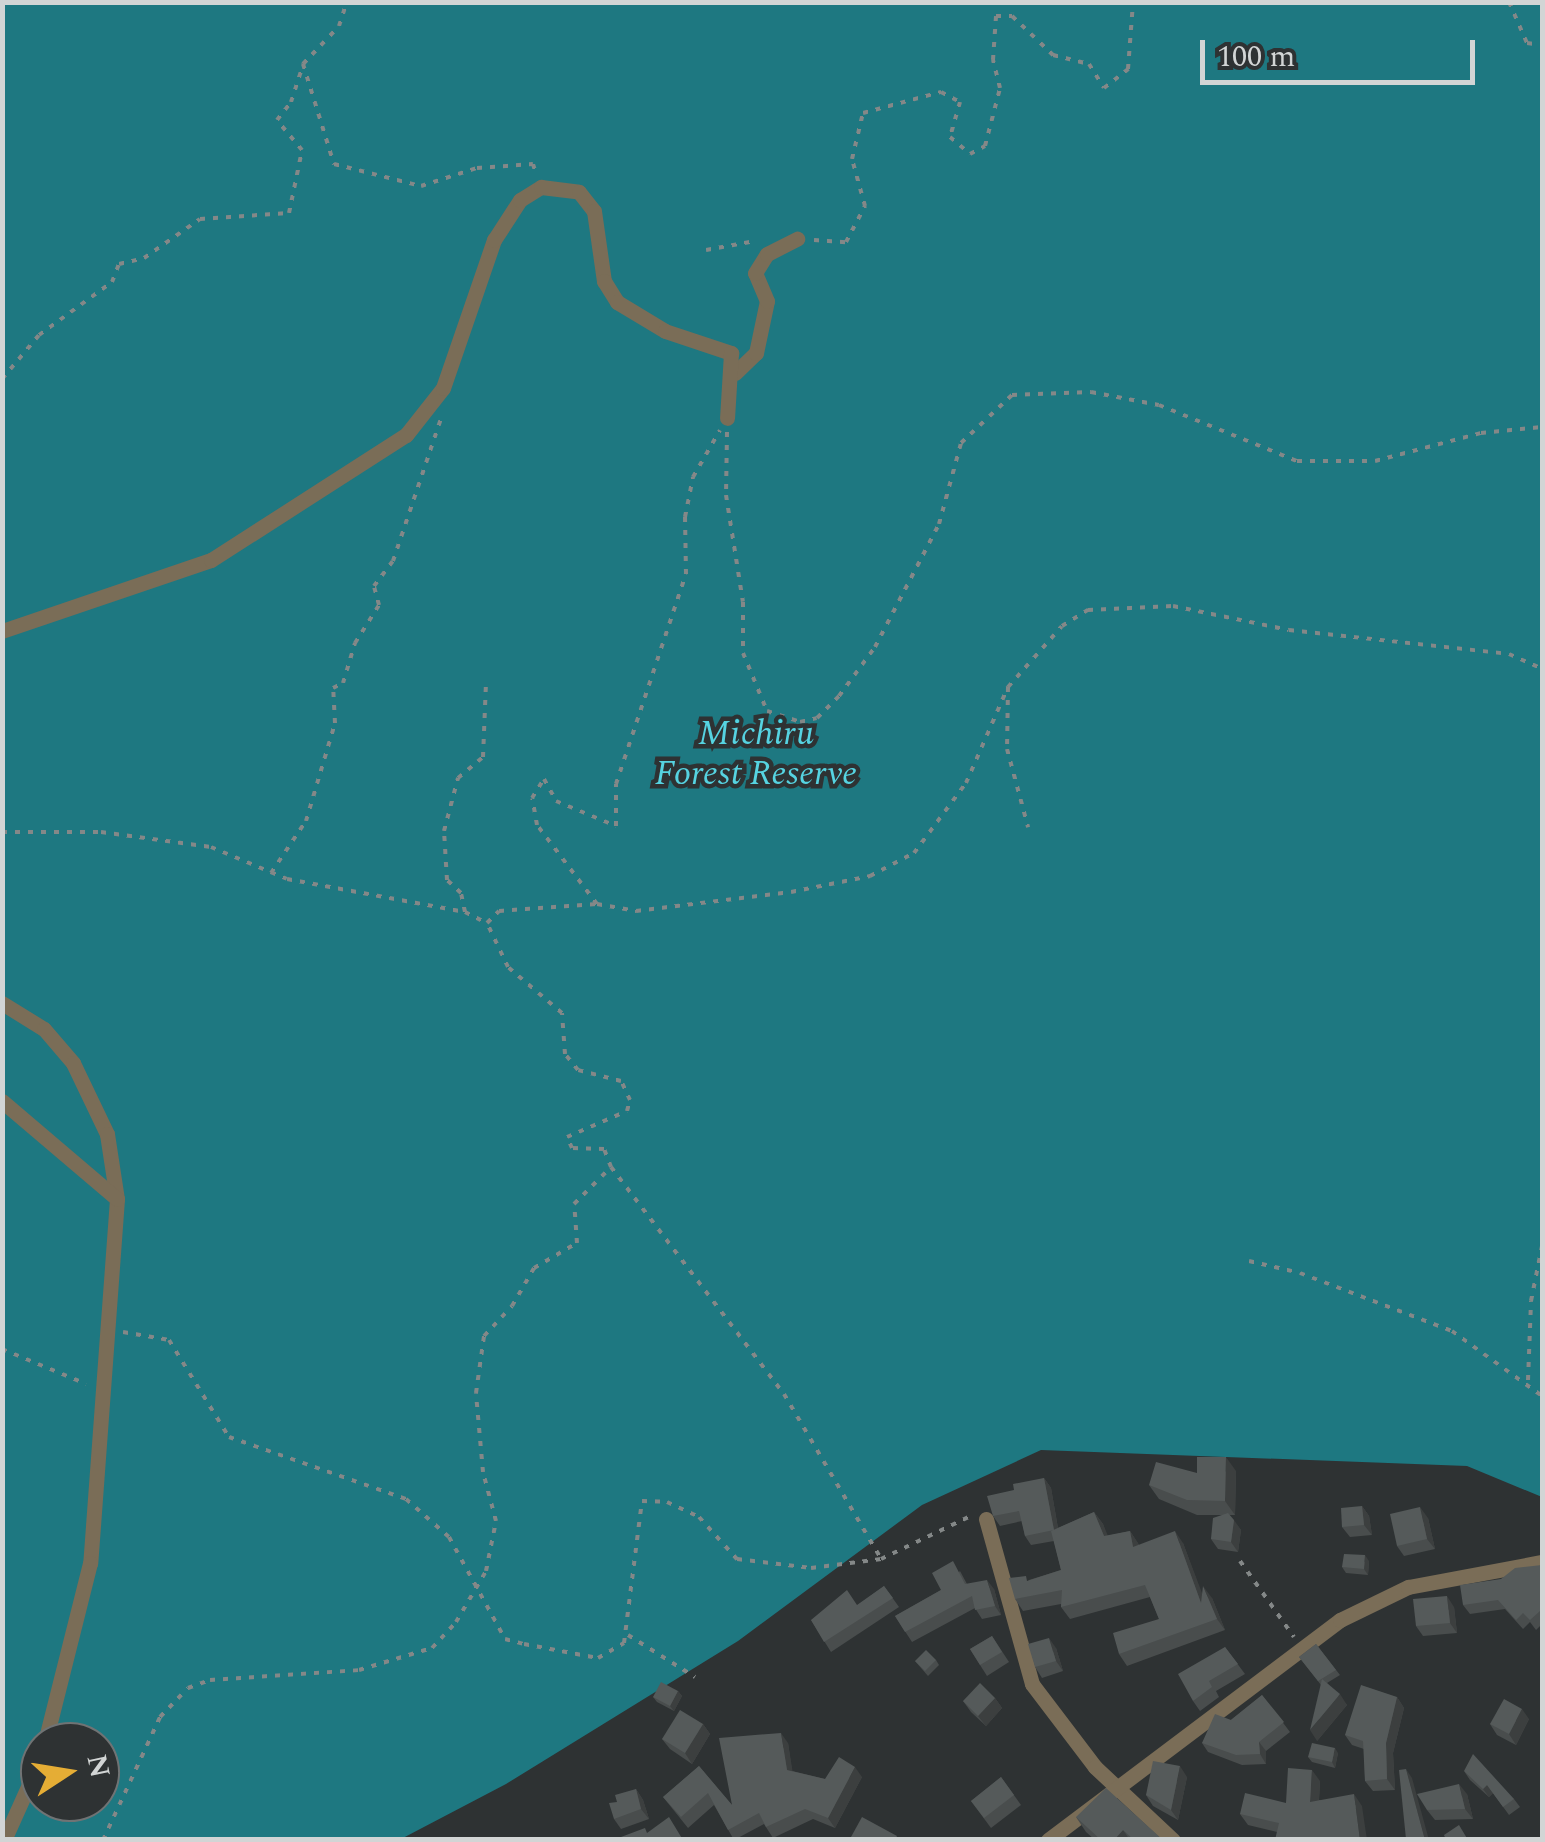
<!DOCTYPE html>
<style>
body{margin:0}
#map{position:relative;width:1545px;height:1842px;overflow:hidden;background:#2e3233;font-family:Spectral,serif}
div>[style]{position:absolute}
.forest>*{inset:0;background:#1e7881}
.path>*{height:4px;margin-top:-2px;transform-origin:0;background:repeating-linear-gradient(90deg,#848888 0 5px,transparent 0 13px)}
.minor>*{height:15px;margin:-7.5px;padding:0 7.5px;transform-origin:7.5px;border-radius:7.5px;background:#7a6d57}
.wall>*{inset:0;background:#494d4d}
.shaded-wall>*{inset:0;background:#3c3f3f}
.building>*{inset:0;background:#555a5a}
span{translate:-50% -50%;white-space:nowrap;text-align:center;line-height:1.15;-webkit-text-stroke:9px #2e3233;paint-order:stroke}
.park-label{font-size:35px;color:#56d3e1;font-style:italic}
.frame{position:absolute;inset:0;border:5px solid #d2d5d5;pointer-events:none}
.north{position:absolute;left:20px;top:1722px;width:100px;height:100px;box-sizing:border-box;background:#2e3233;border:2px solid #707374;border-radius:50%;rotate:78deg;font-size:28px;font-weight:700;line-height:40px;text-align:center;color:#d2d5d5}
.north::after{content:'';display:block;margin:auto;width:35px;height:45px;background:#e5ad35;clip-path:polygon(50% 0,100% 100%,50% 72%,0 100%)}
.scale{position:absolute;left:1200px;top:40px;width:275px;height:45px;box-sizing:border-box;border:5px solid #d2d5d5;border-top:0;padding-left:12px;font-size:30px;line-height:35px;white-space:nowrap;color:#d2d5d5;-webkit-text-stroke:8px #2e3233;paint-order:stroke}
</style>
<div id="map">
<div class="forest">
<div style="clip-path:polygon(evenodd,3px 3px,1542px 3px,1542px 1497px,1467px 1466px,1041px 1450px,922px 1505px,738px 1641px,506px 1784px,401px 1839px,3px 1840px,3px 3px,40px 1742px,100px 1742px,100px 1802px,40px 1802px,40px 1742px)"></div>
</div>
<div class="path">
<div style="left:1509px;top:2px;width:45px;rotate:66.3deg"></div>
<div style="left:1527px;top:43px;width:15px;rotate:8deg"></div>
<div style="left:303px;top:64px;width:105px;rotate:72.8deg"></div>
<div style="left:334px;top:164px;width:90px;rotate:14.2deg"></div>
<div style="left:421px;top:186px;width:59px;rotate:-17.8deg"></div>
<div style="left:477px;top:168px;width:56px;rotate:-4.1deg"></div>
<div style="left:533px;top:164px;width:10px;rotate:73deg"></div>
<div style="left:814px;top:240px;width:32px;rotate:4deg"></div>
<div style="left:846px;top:242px;width:41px;rotate:-62.2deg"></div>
<div style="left:865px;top:206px;width:49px;rotate:-105.5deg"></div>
<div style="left:852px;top:159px;width:47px;rotate:-76.6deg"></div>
<div style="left:863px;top:113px;width:81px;rotate:-15.1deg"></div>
<div style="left:941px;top:92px;width:21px;rotate:28deg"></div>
<div style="left:960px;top:102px;width:36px;rotate:106deg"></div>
<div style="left:950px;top:137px;width:26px;rotate:40deg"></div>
<div style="left:970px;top:154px;width:17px;rotate:-28deg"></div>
<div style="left:985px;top:146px;width:60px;rotate:-75.5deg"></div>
<div style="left:1000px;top:88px;width:29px;rotate:-104deg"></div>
<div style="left:993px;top:60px;width:44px;rotate:-86.1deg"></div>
<div style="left:996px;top:16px;width:16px"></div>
<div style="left:1012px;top:16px;width:57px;rotate:43.6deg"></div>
<div style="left:1053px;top:55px;width:37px;rotate:14deg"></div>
<div style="left:1089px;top:64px;width:28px;rotate:58deg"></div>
<div style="left:1104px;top:88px;width:31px;rotate:-38deg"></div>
<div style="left:1128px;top:69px;width:67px;rotate:-85.7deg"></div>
<div style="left:706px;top:250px;width:50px;rotate:-10.4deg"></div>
<div style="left:2px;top:306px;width:2px;rotate:27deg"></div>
<div style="left:2px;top:379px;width:57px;rotate:-49.9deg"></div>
<div style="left:39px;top:335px;width:90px;rotate:-36deg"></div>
<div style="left:112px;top:282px;width:19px;rotate:-69deg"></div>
<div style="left:119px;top:264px;width:26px;rotate:-13deg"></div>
<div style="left:144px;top:258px;width:68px;rotate:-34.9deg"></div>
<div style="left:200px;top:219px;width:89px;rotate:-3.9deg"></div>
<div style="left:289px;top:213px;width:64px;rotate:-78.3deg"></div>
<div style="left:302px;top:150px;width:39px;rotate:-130deg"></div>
<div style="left:277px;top:120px;width:23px;rotate:-52deg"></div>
<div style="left:291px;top:102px;width:40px;rotate:-72deg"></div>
<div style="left:303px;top:64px;width:52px;rotate:-46.5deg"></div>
<div style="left:339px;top:26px;width:25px;rotate:-72deg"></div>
<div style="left:727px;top:432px;width:63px;rotate:90.9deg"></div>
<div style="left:726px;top:495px;width:108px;rotate:81deg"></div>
<div style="left:743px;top:602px;width:51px;rotate:90deg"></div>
<div style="left:743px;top:653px;width:63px;rotate:67.5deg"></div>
<div style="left:767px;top:711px;width:35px;rotate:18deg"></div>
<div style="left:800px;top:722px;width:17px;rotate:-13deg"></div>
<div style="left:817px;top:718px;width:31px;rotate:-45deg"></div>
<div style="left:839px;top:696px;width:61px;rotate:-53.7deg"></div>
<div style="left:875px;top:647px;width:139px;rotate:-62.5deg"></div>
<div style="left:939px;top:524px;width:84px;rotate:-74.8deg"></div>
<div style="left:961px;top:443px;width:70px;rotate:-43.3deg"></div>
<div style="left:1012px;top:395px;width:79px;rotate:-2.2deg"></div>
<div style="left:1091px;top:392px;width:69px;rotate:10.8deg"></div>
<div style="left:1159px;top:405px;width:149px;rotate:22.1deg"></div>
<div style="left:1297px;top:461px;width:78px"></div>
<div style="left:1375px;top:461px;width:110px;rotate:-14.8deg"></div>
<div style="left:1481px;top:433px;width:61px;rotate:-5.6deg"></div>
<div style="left:1008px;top:687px;width:81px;rotate:-48.5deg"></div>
<div style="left:1062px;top:626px;width:31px;rotate:-32deg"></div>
<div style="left:1088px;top:610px;width:85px;rotate:-2.7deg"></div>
<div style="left:1173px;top:606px;width:118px;rotate:11.7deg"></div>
<div style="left:1289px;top:630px;width:221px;rotate:6.2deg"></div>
<div style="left:1509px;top:654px;width:36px;rotate:24deg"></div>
<div style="left:2px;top:832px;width:99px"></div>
<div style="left:101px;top:832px;width:111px;rotate:7.8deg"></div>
<div style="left:211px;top:847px;width:82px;rotate:22.8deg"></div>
<div style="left:287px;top:879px;width:181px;rotate:10.5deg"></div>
<div style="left:465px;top:912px;width:25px;rotate:27deg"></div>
<div style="left:271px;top:873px;width:63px;rotate:-56.1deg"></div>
<div style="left:306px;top:821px;width:102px;rotate:-73.5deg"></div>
<div style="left:335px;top:723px;width:35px;rotate:-93deg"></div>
<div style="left:333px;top:688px;width:11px;rotate:-27deg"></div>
<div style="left:343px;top:683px;width:42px;rotate:-73.3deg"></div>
<div style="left:355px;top:643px;width:45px;rotate:-57.7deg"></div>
<div style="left:379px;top:605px;width:20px;rotate:-105deg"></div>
<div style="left:374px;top:586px;width:31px;rotate:-53deg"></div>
<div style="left:393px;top:561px;width:154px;rotate:-71.4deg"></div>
<div style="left:597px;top:904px;width:40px;rotate:10deg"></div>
<div style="left:636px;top:911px;width:156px;rotate:-7deg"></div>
<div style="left:791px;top:892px;width:81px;rotate:-11.4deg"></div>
<div style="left:870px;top:876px;width:50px;rotate:-27.6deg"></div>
<div style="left:914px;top:853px;width:87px;rotate:-53.4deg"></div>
<div style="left:966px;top:783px;width:105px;rotate:-66.4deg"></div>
<div style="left:1008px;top:687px;width:62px;rotate:90.9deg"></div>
<div style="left:1007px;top:749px;width:81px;rotate:74.9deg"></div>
<div style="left:465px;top:912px;width:19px;rotate:-102deg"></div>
<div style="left:461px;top:893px;width:19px;rotate:-137deg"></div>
<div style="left:447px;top:880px;width:49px;rotate:-93.5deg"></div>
<div style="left:444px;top:831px;width:55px;rotate:-75.2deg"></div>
<div style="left:458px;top:778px;width:33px;rotate:-40deg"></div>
<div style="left:483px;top:757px;width:75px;rotate:-87.7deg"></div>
<div style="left:611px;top:1167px;width:285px;rotate:52.7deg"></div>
<div style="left:784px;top:1394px;width:191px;rotate:59.5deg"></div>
<div style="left:1249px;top:1261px;width:52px;rotate:13.2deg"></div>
<div style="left:1300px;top:1273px;width:163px;rotate:20.9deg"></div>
<div style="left:1452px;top:1331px;width:111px;rotate:35.8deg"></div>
<div style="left:123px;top:1332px;width:47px;rotate:9.9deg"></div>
<div style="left:169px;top:1340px;width:114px;rotate:58.3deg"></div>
<div style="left:229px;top:1437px;width:188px;rotate:19.3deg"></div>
<div style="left:406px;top:1499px;width:57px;rotate:41.5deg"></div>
<div style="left:449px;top:1537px;width:116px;rotate:61.2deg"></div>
<div style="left:505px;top:1639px;width:20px;rotate:15deg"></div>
<div style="left:524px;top:1644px;width:75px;rotate:10.7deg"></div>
<div style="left:598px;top:1658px;width:30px;rotate:-30deg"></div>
<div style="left:624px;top:1643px;width:143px;rotate:-82.8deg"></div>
<div style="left:642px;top:1501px;width:25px;rotate:2deg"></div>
<div style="left:667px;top:1502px;width:35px;rotate:25deg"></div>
<div style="left:699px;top:1517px;width:57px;rotate:47.9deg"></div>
<div style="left:737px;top:1559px;width:75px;rotate:6.9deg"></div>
<div style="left:811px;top:1568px;width:71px;rotate:-7.3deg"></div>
<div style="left:881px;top:1559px;width:102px;rotate:-25.6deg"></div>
<div style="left:2px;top:1349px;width:91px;rotate:22.6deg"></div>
<div style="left:1528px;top:1380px;width:79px;rotate:-87.8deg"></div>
<div style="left:1531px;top:1301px;width:56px;rotate:-78.7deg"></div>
<div style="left:1240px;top:1561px;width:93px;rotate:54.6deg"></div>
<div style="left:628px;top:1635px;width:79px;rotate:32.1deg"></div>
<div style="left:103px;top:1840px;width:136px;rotate:-65.1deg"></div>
<div style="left:160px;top:1717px;width:40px;rotate:-46deg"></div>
<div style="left:188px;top:1688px;width:23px;rotate:-20deg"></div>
<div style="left:210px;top:1680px;width:149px;rotate:-3.8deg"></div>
<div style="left:359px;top:1670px;width:76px;rotate:-16.8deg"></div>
<div style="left:432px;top:1648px;width:35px;rotate:-47deg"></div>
<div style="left:456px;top:1622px;width:59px;rotate:-59.5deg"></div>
<div style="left:486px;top:1571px;width:51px;rotate:-78.7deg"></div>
<div style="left:496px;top:1521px;width:51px;rotate:-104.9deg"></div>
<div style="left:483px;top:1472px;width:79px;rotate:-95.1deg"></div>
<div style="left:476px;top:1393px;width:58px;rotate:-82deg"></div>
<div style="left:484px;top:1336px;width:41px;rotate:-47deg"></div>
<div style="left:512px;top:1306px;width:44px;rotate:-59.9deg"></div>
<div style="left:534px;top:1268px;width:50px;rotate:-30.2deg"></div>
<div style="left:577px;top:1243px;width:39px;rotate:-94deg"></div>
<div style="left:574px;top:1204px;width:52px;rotate:-45deg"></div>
<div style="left:611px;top:1167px;width:19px;rotate:-111deg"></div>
<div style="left:604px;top:1149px;width:32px;rotate:-178deg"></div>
<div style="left:572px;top:1148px;width:12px;rotate:-114deg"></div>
<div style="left:567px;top:1137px;width:65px;rotate:-23.4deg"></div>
<div style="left:627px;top:1111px;width:11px;rotate:-75deg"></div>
<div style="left:630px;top:1100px;width:21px;rotate:-115deg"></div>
<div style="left:621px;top:1081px;width:44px;rotate:-165.7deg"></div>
<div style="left:578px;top:1070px;width:21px;rotate:-129deg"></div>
<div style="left:565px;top:1054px;width:41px;rotate:-94.2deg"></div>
<div style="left:562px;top:1013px;width:71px;rotate:-139.6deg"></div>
<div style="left:508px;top:967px;width:49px;rotate:-115.5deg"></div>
<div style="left:487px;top:923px;width:17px;rotate:-45deg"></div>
<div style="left:499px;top:911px;width:98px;rotate:-4.1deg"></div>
<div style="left:597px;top:904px;width:99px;rotate:-127.2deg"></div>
<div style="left:537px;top:825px;width:27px;rotate:-100deg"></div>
<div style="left:532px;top:798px;width:22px;rotate:-58deg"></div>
<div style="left:544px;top:779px;width:25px;rotate:61deg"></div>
<div style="left:556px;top:801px;width:65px;rotate:22.6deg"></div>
<div style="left:616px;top:826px;width:42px;rotate:-90deg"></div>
<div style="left:616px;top:784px;width:221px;rotate:-71.6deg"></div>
<div style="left:686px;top:574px;width:57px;rotate:-91deg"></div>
<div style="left:685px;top:517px;width:41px;rotate:-78.7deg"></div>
<div style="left:693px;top:477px;width:54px;rotate:-60.1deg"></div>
</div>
<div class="minor">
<div style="left:735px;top:373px;width:29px;rotate:-44deg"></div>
<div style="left:756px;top:353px;width:53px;rotate:-78.1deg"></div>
<div style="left:767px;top:301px;width:30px;rotate:-113deg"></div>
<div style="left:755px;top:273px;width:22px;rotate:-58deg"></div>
<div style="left:767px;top:254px;width:34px;rotate:-27deg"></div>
<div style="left:2px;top:631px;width:221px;rotate:-18.8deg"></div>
<div style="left:211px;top:560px;width:232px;rotate:-32.7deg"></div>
<div style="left:406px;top:435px;width:60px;rotate:-51.8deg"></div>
<div style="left:443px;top:388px;width:157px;rotate:-71deg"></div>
<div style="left:494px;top:240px;width:48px;rotate:-57deg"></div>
<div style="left:520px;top:200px;width:25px;rotate:-32deg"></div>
<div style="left:541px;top:187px;width:38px;rotate:7deg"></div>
<div style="left:579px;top:192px;width:24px;rotate:52deg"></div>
<div style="left:594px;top:211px;width:71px;rotate:81.9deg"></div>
<div style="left:604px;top:281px;width:25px;rotate:58deg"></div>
<div style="left:617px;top:302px;width:56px;rotate:31.1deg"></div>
<div style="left:665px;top:331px;width:70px;rotate:18.4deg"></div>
<div style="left:731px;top:353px;width:65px;rotate:93.5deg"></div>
<div style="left:2px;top:1003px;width:49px;rotate:31.8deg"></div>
<div style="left:44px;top:1029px;width:45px;rotate:49.5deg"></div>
<div style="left:73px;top:1063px;width:79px;rotate:64.4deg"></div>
<div style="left:107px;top:1134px;width:66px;rotate:81.3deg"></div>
<div style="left:117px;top:1199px;width:365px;rotate:94.2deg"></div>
<div style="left:90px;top:1563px;width:185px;rotate:104.1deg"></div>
<div style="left:2px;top:1101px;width:151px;rotate:40.4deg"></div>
<div style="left:986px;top:1519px;width:171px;rotate:74.4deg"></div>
<div style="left:1032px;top:1684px;width:104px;rotate:52.8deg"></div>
<div style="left:1095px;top:1767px;width:107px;rotate:43.1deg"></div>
<div style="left:4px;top:1840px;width:88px;rotate:-65.8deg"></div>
<div style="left:1048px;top:1840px;width:366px;rotate:-37deg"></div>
<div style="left:1340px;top:1620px;width:76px;rotate:-25.9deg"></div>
<div style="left:1408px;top:1587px;width:136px;rotate:-10.6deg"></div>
</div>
<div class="wall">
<div style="clip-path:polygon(1236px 1471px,1235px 1515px,1229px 1515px,1241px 1530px,1238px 1552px,1218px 1549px,1211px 1539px,1223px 1515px,1197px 1515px,1159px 1499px,1149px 1485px,1197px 1473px)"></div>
<div style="clip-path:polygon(1044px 1478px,1051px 1488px,1058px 1528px,1094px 1512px,1103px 1524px,1107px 1536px,1130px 1531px,1139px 1545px,1183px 1543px,1202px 1595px,1212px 1598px,1225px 1630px,1127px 1666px,1119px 1654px,1159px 1619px,1150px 1597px,1070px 1619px,1061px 1607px,1061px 1604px,1023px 1611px,1015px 1599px,1029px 1580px,1061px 1570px,1054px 1541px,1031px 1545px,1025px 1536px,1022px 1521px,1000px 1526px,993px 1516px,1014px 1490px)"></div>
<div style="clip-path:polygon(1362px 1506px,1369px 1516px,1372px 1535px,1350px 1537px,1342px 1527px)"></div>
<div style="clip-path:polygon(1428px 1518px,1435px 1549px,1404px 1556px,1397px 1546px)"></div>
<div style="clip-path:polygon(1369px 1561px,1368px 1575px,1346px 1573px,1342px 1567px)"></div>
<div style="clip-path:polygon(1542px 1565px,1542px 1624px,1536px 1630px,1530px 1622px,1523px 1629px,1505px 1609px,1470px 1614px,1463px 1605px,1501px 1579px)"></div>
<div style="clip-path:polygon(960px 1571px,967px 1584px,994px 1589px,1001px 1615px,982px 1619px,975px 1608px,912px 1642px,895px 1616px,941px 1590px)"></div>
<div style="clip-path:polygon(884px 1586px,899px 1607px,831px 1652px,811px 1620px,858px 1605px)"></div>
<div style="clip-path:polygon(1454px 1607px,1457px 1633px,1423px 1636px,1416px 1626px)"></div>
<div style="clip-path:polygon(992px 1636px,1009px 1662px,987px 1676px,970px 1649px)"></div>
<div style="clip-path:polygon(1316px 1644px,1340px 1675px,1327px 1683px,1347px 1705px,1317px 1741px,1321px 1685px,1299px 1657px)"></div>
<div style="clip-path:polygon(1225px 1647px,1245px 1674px,1216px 1691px,1219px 1697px,1200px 1711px,1193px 1701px)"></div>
<div style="clip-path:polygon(1056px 1648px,1063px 1671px,1042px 1678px,1035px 1667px)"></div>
<div style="clip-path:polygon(936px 1660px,939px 1665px,928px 1676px,915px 1661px)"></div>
<div style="clip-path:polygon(678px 1691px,682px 1696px,674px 1711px,657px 1702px,653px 1697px)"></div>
<div style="clip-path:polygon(1262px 1695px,1290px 1732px,1266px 1751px,1266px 1764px,1242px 1765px,1208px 1752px,1202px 1743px)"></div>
<div style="clip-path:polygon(1397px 1697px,1404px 1708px,1393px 1753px,1395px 1790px,1373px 1791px,1365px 1781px,1364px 1749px,1352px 1745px,1345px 1735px)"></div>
<div style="clip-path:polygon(995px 1698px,1002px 1708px,986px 1726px,971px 1712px,963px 1701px)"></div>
<div style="clip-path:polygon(1529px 1719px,1516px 1745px,1497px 1735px,1490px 1724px)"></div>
<div style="clip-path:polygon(703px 1724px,710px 1734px,692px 1764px,670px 1749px,662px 1739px)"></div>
<div style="clip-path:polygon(788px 1743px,792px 1771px,825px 1779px,862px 1777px,835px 1828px,813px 1819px,773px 1838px,764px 1824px,734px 1840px,714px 1805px,688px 1828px,663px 1797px,699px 1766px,732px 1805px)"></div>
<div style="clip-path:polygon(1338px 1753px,1335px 1768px,1312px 1762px,1308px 1757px)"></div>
<div style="clip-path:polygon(1464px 1771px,1514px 1799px,1520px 1807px,1509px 1815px,1493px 1793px,1489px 1797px,1470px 1780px)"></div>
<div style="clip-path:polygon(1001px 1777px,1021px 1805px,991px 1828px,971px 1801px)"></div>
<div style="clip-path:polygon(1187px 1777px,1178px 1820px,1153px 1806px,1146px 1795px)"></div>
<div style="clip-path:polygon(1320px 1781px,1319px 1800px,1362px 1806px,1277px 1832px,1248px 1825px,1240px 1814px,1286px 1803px)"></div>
<div style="clip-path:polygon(636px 1789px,643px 1800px,649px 1819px,621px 1829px,614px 1819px,617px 1802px)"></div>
<div style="clip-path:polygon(1467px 1794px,1473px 1819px,1435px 1820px,1427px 1810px)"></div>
<div style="clip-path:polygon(1076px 1817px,1163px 1840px,1095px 1840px,1086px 1832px)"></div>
</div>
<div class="shaded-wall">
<div style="clip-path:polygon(1226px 1457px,1236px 1471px,1235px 1515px,1225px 1501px)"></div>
<div style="clip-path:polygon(1044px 1478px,1051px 1488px,1060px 1540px,1054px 1530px)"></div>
<div style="clip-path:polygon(1362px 1506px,1369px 1516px,1372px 1535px,1364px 1525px)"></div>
<div style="clip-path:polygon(1420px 1507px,1428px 1518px,1435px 1549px,1427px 1539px)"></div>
<div style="clip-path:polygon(1094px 1512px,1103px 1524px,1113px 1548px,1104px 1536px)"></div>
<div style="clip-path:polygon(1234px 1520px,1241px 1530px,1238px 1552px,1231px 1542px)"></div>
<div style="clip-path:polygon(1130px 1531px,1138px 1543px,1142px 1558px,1133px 1547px)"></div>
<div style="clip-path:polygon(1175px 1531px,1183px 1543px,1210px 1614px,1201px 1603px)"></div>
<div style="clip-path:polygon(1365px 1555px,1369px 1561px,1368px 1575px,1364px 1569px)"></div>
<div style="clip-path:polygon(987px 1580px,994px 1589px,1001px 1615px,995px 1606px)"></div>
<div style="clip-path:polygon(1203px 1586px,1212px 1598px,1225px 1630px,1217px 1619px)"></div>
<div style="clip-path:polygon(1447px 1596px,1454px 1607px,1457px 1633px,1450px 1623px)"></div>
<div style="clip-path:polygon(1049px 1638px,1056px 1648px,1063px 1671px,1056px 1661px)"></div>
<div style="clip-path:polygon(678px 1691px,682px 1696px,674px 1711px,670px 1706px)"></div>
<div style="clip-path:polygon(1340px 1694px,1347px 1705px,1317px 1741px,1310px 1730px)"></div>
<div style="clip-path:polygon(1397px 1697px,1404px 1708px,1393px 1753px,1395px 1790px,1387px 1779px,1386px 1743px)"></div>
<div style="clip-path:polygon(995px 1698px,1002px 1708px,986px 1726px,978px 1716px)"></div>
<div style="clip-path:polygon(1522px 1709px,1529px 1719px,1516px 1745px,1509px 1734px)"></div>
<div style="clip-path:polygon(703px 1724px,710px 1734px,692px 1764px,685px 1753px)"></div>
<div style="clip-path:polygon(781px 1733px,788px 1743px,794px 1780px,787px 1770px)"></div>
<div style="clip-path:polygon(1259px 1742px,1266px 1751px,1266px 1764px,1260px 1754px)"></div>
<div style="clip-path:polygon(1335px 1748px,1338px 1753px,1335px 1768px,1332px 1762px)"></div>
<div style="clip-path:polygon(1180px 1766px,1187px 1777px,1178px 1820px,1171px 1810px)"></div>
<div style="clip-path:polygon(855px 1767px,862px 1777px,835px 1828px,828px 1818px)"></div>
<div style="clip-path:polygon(1406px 1769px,1412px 1778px,1429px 1840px,1425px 1840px)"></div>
<div style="clip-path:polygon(1312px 1770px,1320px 1781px,1318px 1813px,1310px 1802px)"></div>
<div style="clip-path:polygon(1459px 1784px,1467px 1794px,1473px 1819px,1465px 1809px)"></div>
<div style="clip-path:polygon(1487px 1785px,1493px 1793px,1489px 1797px,1483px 1789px)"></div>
<div style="clip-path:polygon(636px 1789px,643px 1800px,649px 1819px,641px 1809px)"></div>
<div style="clip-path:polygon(1354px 1794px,1362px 1806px,1367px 1840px,1360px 1840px)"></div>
<div style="clip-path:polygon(1123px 1830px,1130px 1840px,1114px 1840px)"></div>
</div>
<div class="building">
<div style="clip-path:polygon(1197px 1457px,1226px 1457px,1225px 1501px,1187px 1500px,1149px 1485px,1156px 1462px,1197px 1473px)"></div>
<div style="clip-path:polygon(1044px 1478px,1054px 1530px,1025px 1536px,1019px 1511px,993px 1516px,987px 1496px,1014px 1490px,1013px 1484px)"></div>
<div style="clip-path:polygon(1362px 1506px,1364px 1525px,1342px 1527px,1341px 1508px)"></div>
<div style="clip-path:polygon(1420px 1507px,1427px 1539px,1397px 1546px,1390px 1514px)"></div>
<div style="clip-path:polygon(1094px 1512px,1104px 1536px,1130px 1531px,1133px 1547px,1175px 1531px,1201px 1603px,1203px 1586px,1217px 1619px,1119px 1654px,1113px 1633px,1159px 1619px,1145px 1585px,1061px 1607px,1062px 1590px,1015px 1599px,1009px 1578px,1026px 1576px,1027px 1581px,1061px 1570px,1051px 1531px)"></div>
<div style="clip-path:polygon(1228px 1513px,1234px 1520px,1231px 1542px,1211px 1539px,1213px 1518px)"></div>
<div style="clip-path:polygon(1344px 1554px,1365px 1555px,1364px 1569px,1342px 1567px)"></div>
<div style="clip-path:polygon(953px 1561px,965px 1584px,987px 1580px,995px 1606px,975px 1610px,972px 1596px,905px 1632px,895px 1616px,941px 1590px,932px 1573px)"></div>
<div style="clip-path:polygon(1542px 1565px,1542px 1613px,1540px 1611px,1530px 1620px,1523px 1613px,1516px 1620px,1498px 1600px,1463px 1605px,1460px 1585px,1501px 1579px,1515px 1568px)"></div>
<div style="clip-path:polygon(884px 1586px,893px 1598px,824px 1642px,811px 1620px,847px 1590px,857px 1605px)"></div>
<div style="clip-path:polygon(1447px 1596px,1450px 1623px,1416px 1626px,1413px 1599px)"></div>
<div style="clip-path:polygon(992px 1636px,1002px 1652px,980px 1665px,970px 1649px)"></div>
<div style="clip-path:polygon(1049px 1638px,1056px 1661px,1035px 1667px,1028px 1644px)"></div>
<div style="clip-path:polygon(1316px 1644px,1336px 1670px,1318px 1681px,1299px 1657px)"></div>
<div style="clip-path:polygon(1225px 1647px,1238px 1664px,1209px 1681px,1212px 1687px,1193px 1701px,1178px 1674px)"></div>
<div style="clip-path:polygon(926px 1650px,936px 1660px,925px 1671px,915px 1661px)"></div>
<div style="clip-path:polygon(1322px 1679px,1340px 1694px,1310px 1730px)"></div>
<div style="clip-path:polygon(661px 1682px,678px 1691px,670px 1706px,653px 1697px)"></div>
<div style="clip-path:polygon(980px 1683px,995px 1698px,978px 1716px,963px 1701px)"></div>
<div style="clip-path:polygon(1361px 1685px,1397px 1697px,1386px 1743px,1387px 1779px,1365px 1781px,1363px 1741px,1345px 1735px)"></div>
<div style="clip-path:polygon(1262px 1695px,1284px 1722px,1259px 1742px,1260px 1754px,1236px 1755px,1202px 1743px,1215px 1714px,1231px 1720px)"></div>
<div style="clip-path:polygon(1504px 1699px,1522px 1709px,1509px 1734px,1490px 1724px)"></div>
<div style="clip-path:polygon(680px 1710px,703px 1724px,685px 1753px,662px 1739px)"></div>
<div style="clip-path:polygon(781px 1733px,787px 1770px,825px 1779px,839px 1757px,855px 1767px,828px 1818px,805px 1809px,766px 1827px,759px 1813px,728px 1830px,708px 1793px,681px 1817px,663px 1797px,699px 1766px,732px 1805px,719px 1738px)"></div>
<div style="clip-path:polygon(1312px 1743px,1335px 1748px,1332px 1762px,1308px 1757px)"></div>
<div style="clip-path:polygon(1473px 1754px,1514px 1799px,1503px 1807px,1487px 1785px,1483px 1789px,1464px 1771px)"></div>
<div style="clip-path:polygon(1153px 1761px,1180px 1766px,1171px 1810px,1146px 1795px)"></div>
<div style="clip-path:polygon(1288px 1768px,1312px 1770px,1310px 1802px,1354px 1794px,1360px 1840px,1275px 1840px,1279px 1823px,1240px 1814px,1245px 1793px,1286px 1803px)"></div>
<div style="clip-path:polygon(1406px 1769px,1425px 1840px,1406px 1839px,1399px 1770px)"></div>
<div style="clip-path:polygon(1001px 1777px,1014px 1795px,984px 1818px,971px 1801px)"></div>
<div style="clip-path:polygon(1459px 1784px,1465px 1809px,1427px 1810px,1417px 1794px)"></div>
<div style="clip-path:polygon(1106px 1788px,1163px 1840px,1134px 1840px,1123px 1830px,1114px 1840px,1101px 1840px,1076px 1817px)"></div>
<div style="clip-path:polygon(636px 1789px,641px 1809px,614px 1819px,609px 1803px,617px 1802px,615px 1795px)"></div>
<div style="clip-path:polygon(669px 1817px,683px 1840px,613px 1840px,645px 1828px,647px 1833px)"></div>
<div style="clip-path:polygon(862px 1817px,897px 1836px,895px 1840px,856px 1840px,851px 1837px)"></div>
<div style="clip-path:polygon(1459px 1825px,1468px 1840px,1446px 1840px,1444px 1835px)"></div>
</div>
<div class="park-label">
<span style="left:756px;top:754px">Michiru<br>Forest Reserve</span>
</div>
<div class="frame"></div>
<div class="north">N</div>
<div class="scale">100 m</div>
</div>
